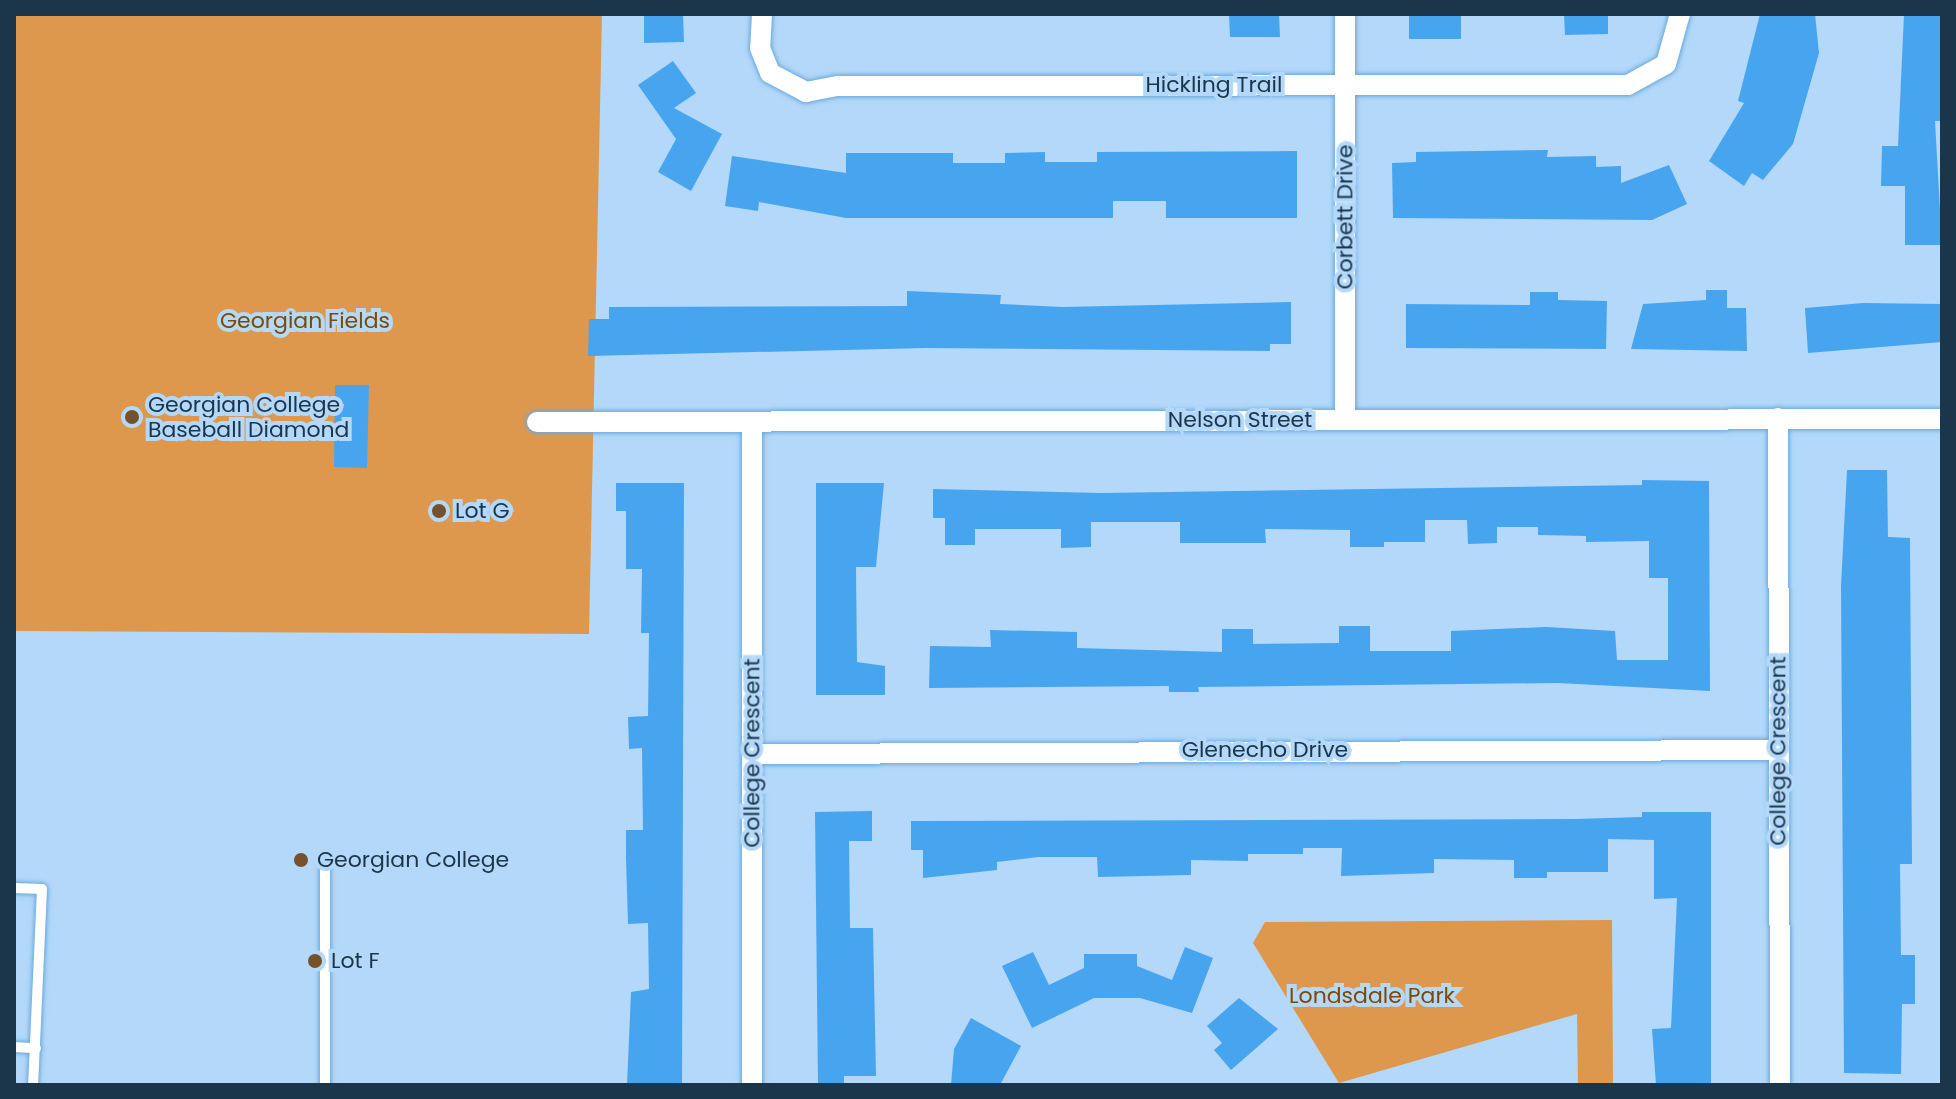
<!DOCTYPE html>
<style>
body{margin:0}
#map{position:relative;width:1956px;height:1099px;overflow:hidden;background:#b3d8f9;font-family:Poppins,sans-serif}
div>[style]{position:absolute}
.green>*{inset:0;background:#de984d}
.building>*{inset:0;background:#47a5f0}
.roads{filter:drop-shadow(0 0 2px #6aa9de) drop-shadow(0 0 2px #6aa9de)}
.service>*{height:10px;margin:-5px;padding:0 5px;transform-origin:5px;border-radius:5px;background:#fff}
.minor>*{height:20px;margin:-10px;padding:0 10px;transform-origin:10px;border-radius:10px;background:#fff}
.dots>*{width:22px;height:22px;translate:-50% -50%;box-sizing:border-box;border:4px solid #b3d8f9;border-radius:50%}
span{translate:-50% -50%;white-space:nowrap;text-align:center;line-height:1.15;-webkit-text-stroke:8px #b3d8f9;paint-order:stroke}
.street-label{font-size:22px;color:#1b354b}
.park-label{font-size:22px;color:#7e4a00}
.poi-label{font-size:22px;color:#1b354b}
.left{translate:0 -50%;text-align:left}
.frame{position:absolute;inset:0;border:16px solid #1b354b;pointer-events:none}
</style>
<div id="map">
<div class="green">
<div style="clip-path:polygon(14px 14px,602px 14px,589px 634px,14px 631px)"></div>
<div style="clip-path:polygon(1612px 920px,1613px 1085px,1578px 1085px,1577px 1014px,1339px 1083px,1253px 943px,1265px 922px)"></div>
</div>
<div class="building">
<div style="clip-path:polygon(644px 14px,683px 14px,684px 42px,644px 43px)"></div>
<div style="clip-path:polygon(1229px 14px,1279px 14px,1280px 37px,1230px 37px)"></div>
<div style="clip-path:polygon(1409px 14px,1461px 14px,1461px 39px,1409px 39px)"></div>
<div style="clip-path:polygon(1564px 14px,1608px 14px,1608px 34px,1565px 35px)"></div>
<div style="clip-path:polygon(1760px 14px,1815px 14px,1819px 53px,1793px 144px,1763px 180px,1752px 173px,1744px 186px,1709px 161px,1744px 103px,1738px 101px)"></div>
<div style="clip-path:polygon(1904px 14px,1942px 14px,1942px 121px,1935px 121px,1942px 245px,1905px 245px,1905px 186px,1881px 186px,1882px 146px,1898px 146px)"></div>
<div style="clip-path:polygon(673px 61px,696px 93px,674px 108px,722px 134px,691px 191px,658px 172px,676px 139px,638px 85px)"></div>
<div style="clip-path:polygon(1548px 150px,1547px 157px,1596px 156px,1596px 167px,1621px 166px,1621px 183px,1669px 165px,1687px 204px,1652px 220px,1393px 218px,1392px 163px,1416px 162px,1416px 152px)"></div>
<div style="clip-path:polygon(1297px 151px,1297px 218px,1166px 218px,1166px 201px,1113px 201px,1113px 218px,846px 218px,759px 202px,758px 211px,725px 206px,732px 156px,846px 173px,846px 153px,953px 153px,953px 163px,1005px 163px,1005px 153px,1045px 152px,1045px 162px,1097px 162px,1097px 152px)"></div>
<div style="clip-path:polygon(1706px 290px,1727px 290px,1727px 308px,1746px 308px,1747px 351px,1631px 349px,1643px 304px,1706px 300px)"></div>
<div style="clip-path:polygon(907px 291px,1001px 295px,1000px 304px,1062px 307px,1291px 302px,1291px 344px,1270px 344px,1270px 351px,926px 348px,588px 356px,589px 319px,609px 319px,609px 307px,907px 306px)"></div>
<div style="clip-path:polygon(1530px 292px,1558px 292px,1558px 300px,1607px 301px,1606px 349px,1406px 348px,1406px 304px,1530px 305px)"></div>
<div style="clip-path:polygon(1863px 303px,1942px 304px,1942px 342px,1808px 353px,1805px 308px)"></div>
<div style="clip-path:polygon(335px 385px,369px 385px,367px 468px,334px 467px)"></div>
<div style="clip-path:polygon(1847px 470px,1887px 470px,1888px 537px,1910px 538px,1912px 864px,1900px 864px,1901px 955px,1915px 955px,1915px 1004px,1902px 1004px,1901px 1074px,1844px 1073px,1841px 586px)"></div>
<div style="clip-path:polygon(1642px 480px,1709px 481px,1710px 691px,1558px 683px,1198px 687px,1199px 692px,1169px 692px,1169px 686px,929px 688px,930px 646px,991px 647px,990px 630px,1077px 632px,1077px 648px,1222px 652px,1222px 629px,1253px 629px,1253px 644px,1339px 643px,1339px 626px,1370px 626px,1370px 651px,1451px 651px,1451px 631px,1546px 627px,1615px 631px,1617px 660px,1668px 660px,1668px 578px,1649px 578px,1649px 541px,1586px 542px,1586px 536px,1538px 535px,1538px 527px,1497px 527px,1497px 543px,1468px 544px,1467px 520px,1425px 520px,1425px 542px,1384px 542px,1384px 547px,1350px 547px,1350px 530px,1265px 529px,1266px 543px,1180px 543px,1180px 522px,1091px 522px,1091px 547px,1061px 548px,1061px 529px,975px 529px,975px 545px,945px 545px,945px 518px,933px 518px,933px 489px,1101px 493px,1642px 485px)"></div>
<div style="clip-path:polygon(616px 483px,684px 483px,682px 1085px,627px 1085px,631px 992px,649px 989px,648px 923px,628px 924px,626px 859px,626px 830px,643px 830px,642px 748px,629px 749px,628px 717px,648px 716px,649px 633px,641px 633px,642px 569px,626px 569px,626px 511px,616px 511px)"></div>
<div style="clip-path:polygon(816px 483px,884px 483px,876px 567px,856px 567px,857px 662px,885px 666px,885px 695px,816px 695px)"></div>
<div style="clip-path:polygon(872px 811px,872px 841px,849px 841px,850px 928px,873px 928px,876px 1076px,844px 1076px,844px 1085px,818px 1085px,815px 812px)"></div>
<div style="clip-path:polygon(1642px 812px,1711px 812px,1711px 1085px,1656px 1085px,1652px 1029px,1671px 1028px,1677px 898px,1654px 899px,1654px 840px,1608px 839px,1608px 872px,1547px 872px,1547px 878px,1514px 878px,1514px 860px,1434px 859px,1434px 873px,1341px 876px,1342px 848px,1303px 848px,1303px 854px,1248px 854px,1248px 861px,1191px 860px,1191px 875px,1098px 877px,1097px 857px,1038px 857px,997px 862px,997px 870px,923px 878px,923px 850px,911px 850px,911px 821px,1576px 819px,1642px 817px)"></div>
<div style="clip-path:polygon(1185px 947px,1213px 958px,1192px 1013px,1140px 998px,1094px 998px,1032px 1028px,1002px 966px,1033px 952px,1049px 985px,1084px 968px,1084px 954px,1137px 954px,1137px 966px,1172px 980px)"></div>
<div style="clip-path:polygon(1239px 998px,1278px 1029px,1231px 1070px,1214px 1050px,1222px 1043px,1207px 1026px)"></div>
<div style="clip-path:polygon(971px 1018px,1021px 1046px,1000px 1085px,951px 1085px,954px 1049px)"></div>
</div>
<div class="roads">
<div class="service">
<div style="left:325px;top:861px;width:224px;rotate:90deg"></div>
<div style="left:14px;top:888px;width:28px;rotate:2deg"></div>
<div style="left:42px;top:889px;width:196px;rotate:92.6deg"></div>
<div style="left:14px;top:1047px;width:22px;rotate:3deg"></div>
</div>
<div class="minor">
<div style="left:762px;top:14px;width:34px;rotate:93deg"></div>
<div style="left:760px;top:48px;width:27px;rotate:68deg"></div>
<div style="left:770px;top:73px;width:41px;rotate:27.8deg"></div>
<div style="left:806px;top:92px;width:33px;rotate:-11deg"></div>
<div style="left:838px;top:86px;width:790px;rotate:-0.07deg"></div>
<div style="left:1628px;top:85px;width:43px;rotate:-28.9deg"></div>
<div style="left:1666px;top:64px;width:52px;rotate:-74.4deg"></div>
<div style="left:1345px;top:14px;width:405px;rotate:90deg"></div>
<div style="left:1778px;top:418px;width:667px;rotate:89.83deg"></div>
<div style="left:537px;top:422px;width:1405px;rotate:-0.12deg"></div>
<div style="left:752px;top:754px;width:1026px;rotate:-0.22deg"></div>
<div style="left:752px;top:1085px;width:663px;rotate:-90deg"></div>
</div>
</div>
<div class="dots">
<div style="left:132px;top:417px;background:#76522c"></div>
<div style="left:439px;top:511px;background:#76522c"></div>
<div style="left:301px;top:860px;background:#76522c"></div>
<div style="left:315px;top:961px;background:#76522c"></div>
</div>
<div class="street-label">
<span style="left:1214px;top:85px">Hickling Trail</span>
<span style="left:1345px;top:217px;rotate:-90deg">Corbett Drive</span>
<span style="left:1240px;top:420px">Nelson Street</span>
<span style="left:1265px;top:750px">Glenecho Drive</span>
<span style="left:1778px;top:751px;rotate:-90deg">College Crescent</span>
<span style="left:752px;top:753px;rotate:-90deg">College Crescent</span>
</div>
<div class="park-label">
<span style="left:305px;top:321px">Georgian Fields</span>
<span style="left:1372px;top:996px">Londsdale Park</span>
</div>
<div class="poi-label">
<span class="left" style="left:148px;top:417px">Georgian College<br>Baseball Diamond</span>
<span class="left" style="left:455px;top:511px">Lot G</span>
<span class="left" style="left:317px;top:860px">Georgian College</span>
<span class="left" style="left:331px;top:961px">Lot F</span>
</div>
<div class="frame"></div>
</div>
